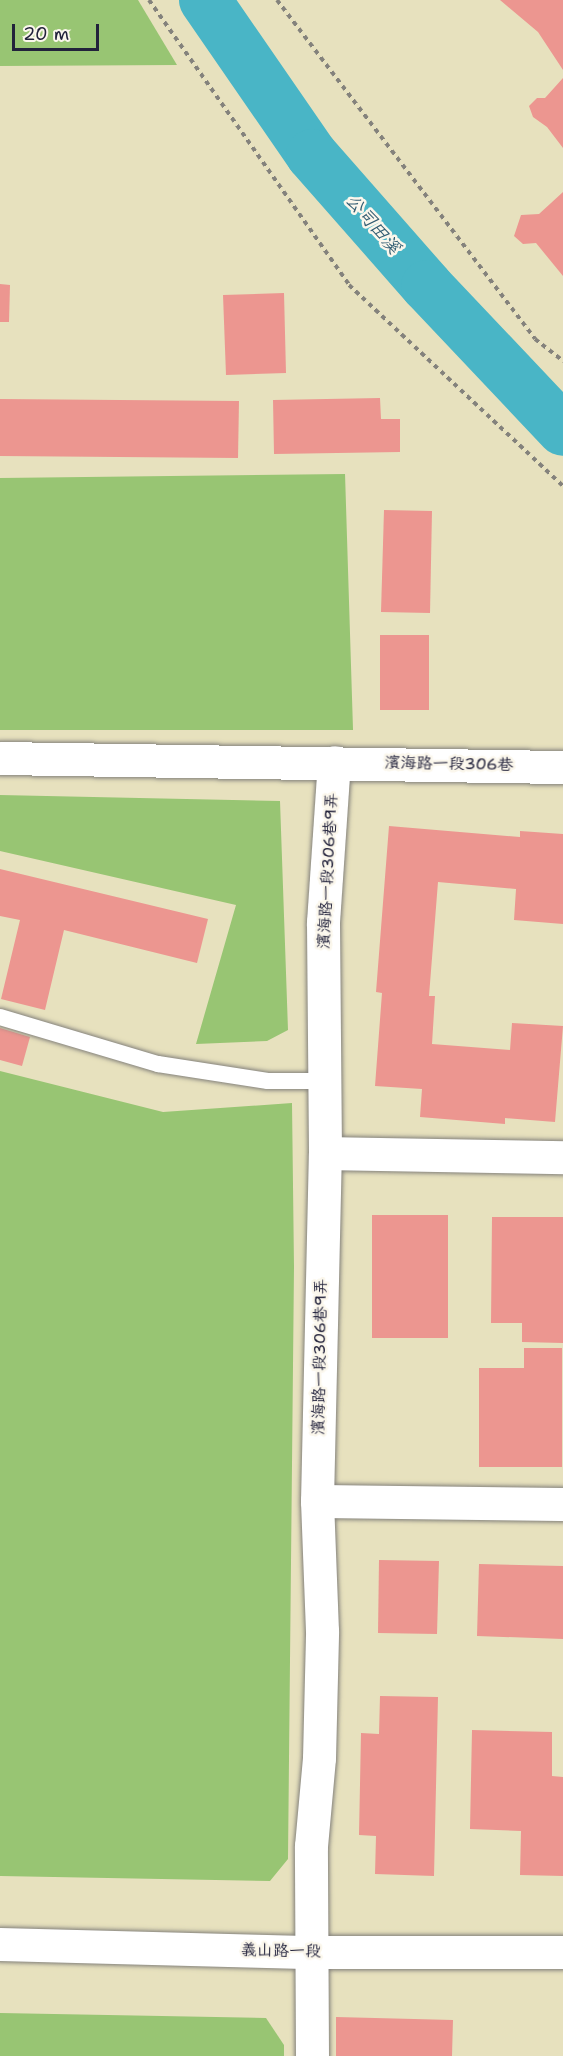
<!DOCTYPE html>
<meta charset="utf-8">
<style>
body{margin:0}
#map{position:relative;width:563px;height:2056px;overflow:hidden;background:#e7e1be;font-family:"Shantell Sans","LXGW WenKai TC",sans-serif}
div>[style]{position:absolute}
.green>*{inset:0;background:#98c573}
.river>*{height:52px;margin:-26px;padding:0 26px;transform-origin:26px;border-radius:26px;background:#49b5c6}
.building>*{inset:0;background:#ec9690}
.path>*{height:4px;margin-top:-2px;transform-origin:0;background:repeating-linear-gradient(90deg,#84827c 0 4.5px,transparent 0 9px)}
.roads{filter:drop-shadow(0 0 2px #84827c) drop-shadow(0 0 2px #84827c)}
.lane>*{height:16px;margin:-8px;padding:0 8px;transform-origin:8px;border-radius:8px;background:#fff}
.street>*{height:33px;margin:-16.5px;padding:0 16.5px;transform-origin:16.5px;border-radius:16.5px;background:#fff}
span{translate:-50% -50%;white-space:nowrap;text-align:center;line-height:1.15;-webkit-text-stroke:5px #fbf7ec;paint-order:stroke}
.street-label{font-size:16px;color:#22223b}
.water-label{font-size:18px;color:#325d73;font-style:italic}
.scale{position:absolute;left:12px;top:24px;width:87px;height:27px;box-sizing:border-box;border:3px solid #22223b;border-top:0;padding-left:8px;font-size:18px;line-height:21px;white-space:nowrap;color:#22223b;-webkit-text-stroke:4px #fbf7ec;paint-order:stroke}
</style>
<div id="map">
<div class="green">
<div style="clip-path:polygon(0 0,138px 0,177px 65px,0 66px)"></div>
<div style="clip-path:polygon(345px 474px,353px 730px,0 730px,0 478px)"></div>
<div style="clip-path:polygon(0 795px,280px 801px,288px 1030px,267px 1041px,196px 1044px,236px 905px,0 851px)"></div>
<div style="clip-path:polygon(0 1071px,163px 1112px,292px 1103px,294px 1267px,288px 1859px,270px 1881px,0 1876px)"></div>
<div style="clip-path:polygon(0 2013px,266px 2018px,284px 2045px,284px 2056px,0 2056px)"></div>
</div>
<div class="river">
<div style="left:205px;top:0;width:188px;rotate:55.4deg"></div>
<div style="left:312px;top:155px;width:174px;rotate:48.7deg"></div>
<div style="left:427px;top:286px;width:198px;rotate:46.6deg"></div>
</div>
<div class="building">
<div style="clip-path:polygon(500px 0,563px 0,563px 70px,538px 32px)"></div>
<div style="clip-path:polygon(563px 78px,563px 148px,547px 127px,533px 117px,529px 106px,537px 98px,545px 98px)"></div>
<div style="clip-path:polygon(563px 192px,563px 276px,536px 243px,523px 244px,514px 236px,521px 215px,539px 214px)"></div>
<div style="clip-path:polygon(0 284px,10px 285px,9px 322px,0 322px)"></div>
<div style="clip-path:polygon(284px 293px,286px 373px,226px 375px,223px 295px)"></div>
<div style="clip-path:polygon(380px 398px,381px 419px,400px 419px,400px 452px,274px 454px,273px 400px)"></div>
<div style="clip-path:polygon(0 399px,239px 401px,238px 458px,0 456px)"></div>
<div style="clip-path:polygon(384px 510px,432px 511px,430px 613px,381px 612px)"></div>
<div style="clip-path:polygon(380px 635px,429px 635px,429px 710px,380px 710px)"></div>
<div style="clip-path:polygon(389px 826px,520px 837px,520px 831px,563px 834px,563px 924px,514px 920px,516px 889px,438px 882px,429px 996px,435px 996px,432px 1044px,510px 1050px,512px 1023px,563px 1026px,555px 1122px,505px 1118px,505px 1124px,420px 1117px,422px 1089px,375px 1086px,382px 993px,376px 992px)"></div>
<div style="clip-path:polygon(0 869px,208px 919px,197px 963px,64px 930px,45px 1010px,1px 999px,20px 920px,0 916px)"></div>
<div style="clip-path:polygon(0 1028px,30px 1037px,22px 1066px,0 1060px)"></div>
<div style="clip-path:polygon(372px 1215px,448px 1215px,448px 1338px,372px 1338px)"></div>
<div style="clip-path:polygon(492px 1217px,563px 1217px,563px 1343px,522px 1342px,522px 1323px,491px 1323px)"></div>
<div style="clip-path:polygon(524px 1348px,562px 1348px,562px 1467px,479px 1467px,479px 1368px,524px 1368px)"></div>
<div style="clip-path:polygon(379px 1560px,439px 1561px,437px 1634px,378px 1633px)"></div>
<div style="clip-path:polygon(479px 1564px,563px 1566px,563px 1639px,477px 1636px)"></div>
<div style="clip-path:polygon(380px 1696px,438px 1697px,434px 1876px,375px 1874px,376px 1836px,359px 1835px,361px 1733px,379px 1734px)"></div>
<div style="clip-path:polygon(472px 1730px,552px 1732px,552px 1776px,563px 1777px,563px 1876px,520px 1875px,521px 1831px,470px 1829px)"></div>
<div style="clip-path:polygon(336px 2017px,453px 2020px,452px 2056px,336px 2056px)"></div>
</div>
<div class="path">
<div style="left:149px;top:0;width:348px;rotate:54.9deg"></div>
<div style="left:349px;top:285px;width:294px;rotate:43.2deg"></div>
<div style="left:277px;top:0;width:426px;rotate:52.7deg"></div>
<div style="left:535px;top:339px;width:36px;rotate:38deg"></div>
</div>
<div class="roads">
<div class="lane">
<div style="left:0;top:1017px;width:165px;rotate:16.6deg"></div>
<div style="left:158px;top:1064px;width:111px;rotate:8.8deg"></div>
<div style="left:268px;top:1081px;width:56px"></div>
</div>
<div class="street">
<div style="left:0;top:758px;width:563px;rotate:0.92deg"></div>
<div style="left:325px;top:1153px;width:238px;rotate:1deg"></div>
<div style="left:317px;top:1501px;width:246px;rotate:0.7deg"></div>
<div style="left:0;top:1944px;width:314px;rotate:1.5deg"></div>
<div style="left:314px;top:1952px;width:249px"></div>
<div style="left:312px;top:2056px;width:210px;rotate:-90.3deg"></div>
<div style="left:311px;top:1846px;width:88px;rotate:-84.8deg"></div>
<div style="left:319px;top:1758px;width:127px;rotate:-88.6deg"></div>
<div style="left:322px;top:1631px;width:130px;rotate:-92.2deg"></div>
<div style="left:317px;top:1501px;width:348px;rotate:-88.7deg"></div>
<div style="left:325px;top:1153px;width:231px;rotate:-90.5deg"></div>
<div style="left:323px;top:922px;width:160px;rotate:-86.1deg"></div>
</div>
</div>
<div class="street-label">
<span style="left:449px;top:764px;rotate:1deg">濱海路一段306巷</span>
<span style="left:328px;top:871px;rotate:-87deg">濱海路一段306巷9弄</span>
<span style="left:320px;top:1357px;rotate:-89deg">濱海路一段306巷9弄</span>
<span style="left:281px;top:1951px;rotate:1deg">義山路一段</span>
</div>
<div class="water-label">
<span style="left:373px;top:224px;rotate:49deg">公司田溪</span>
</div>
<div class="scale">20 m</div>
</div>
